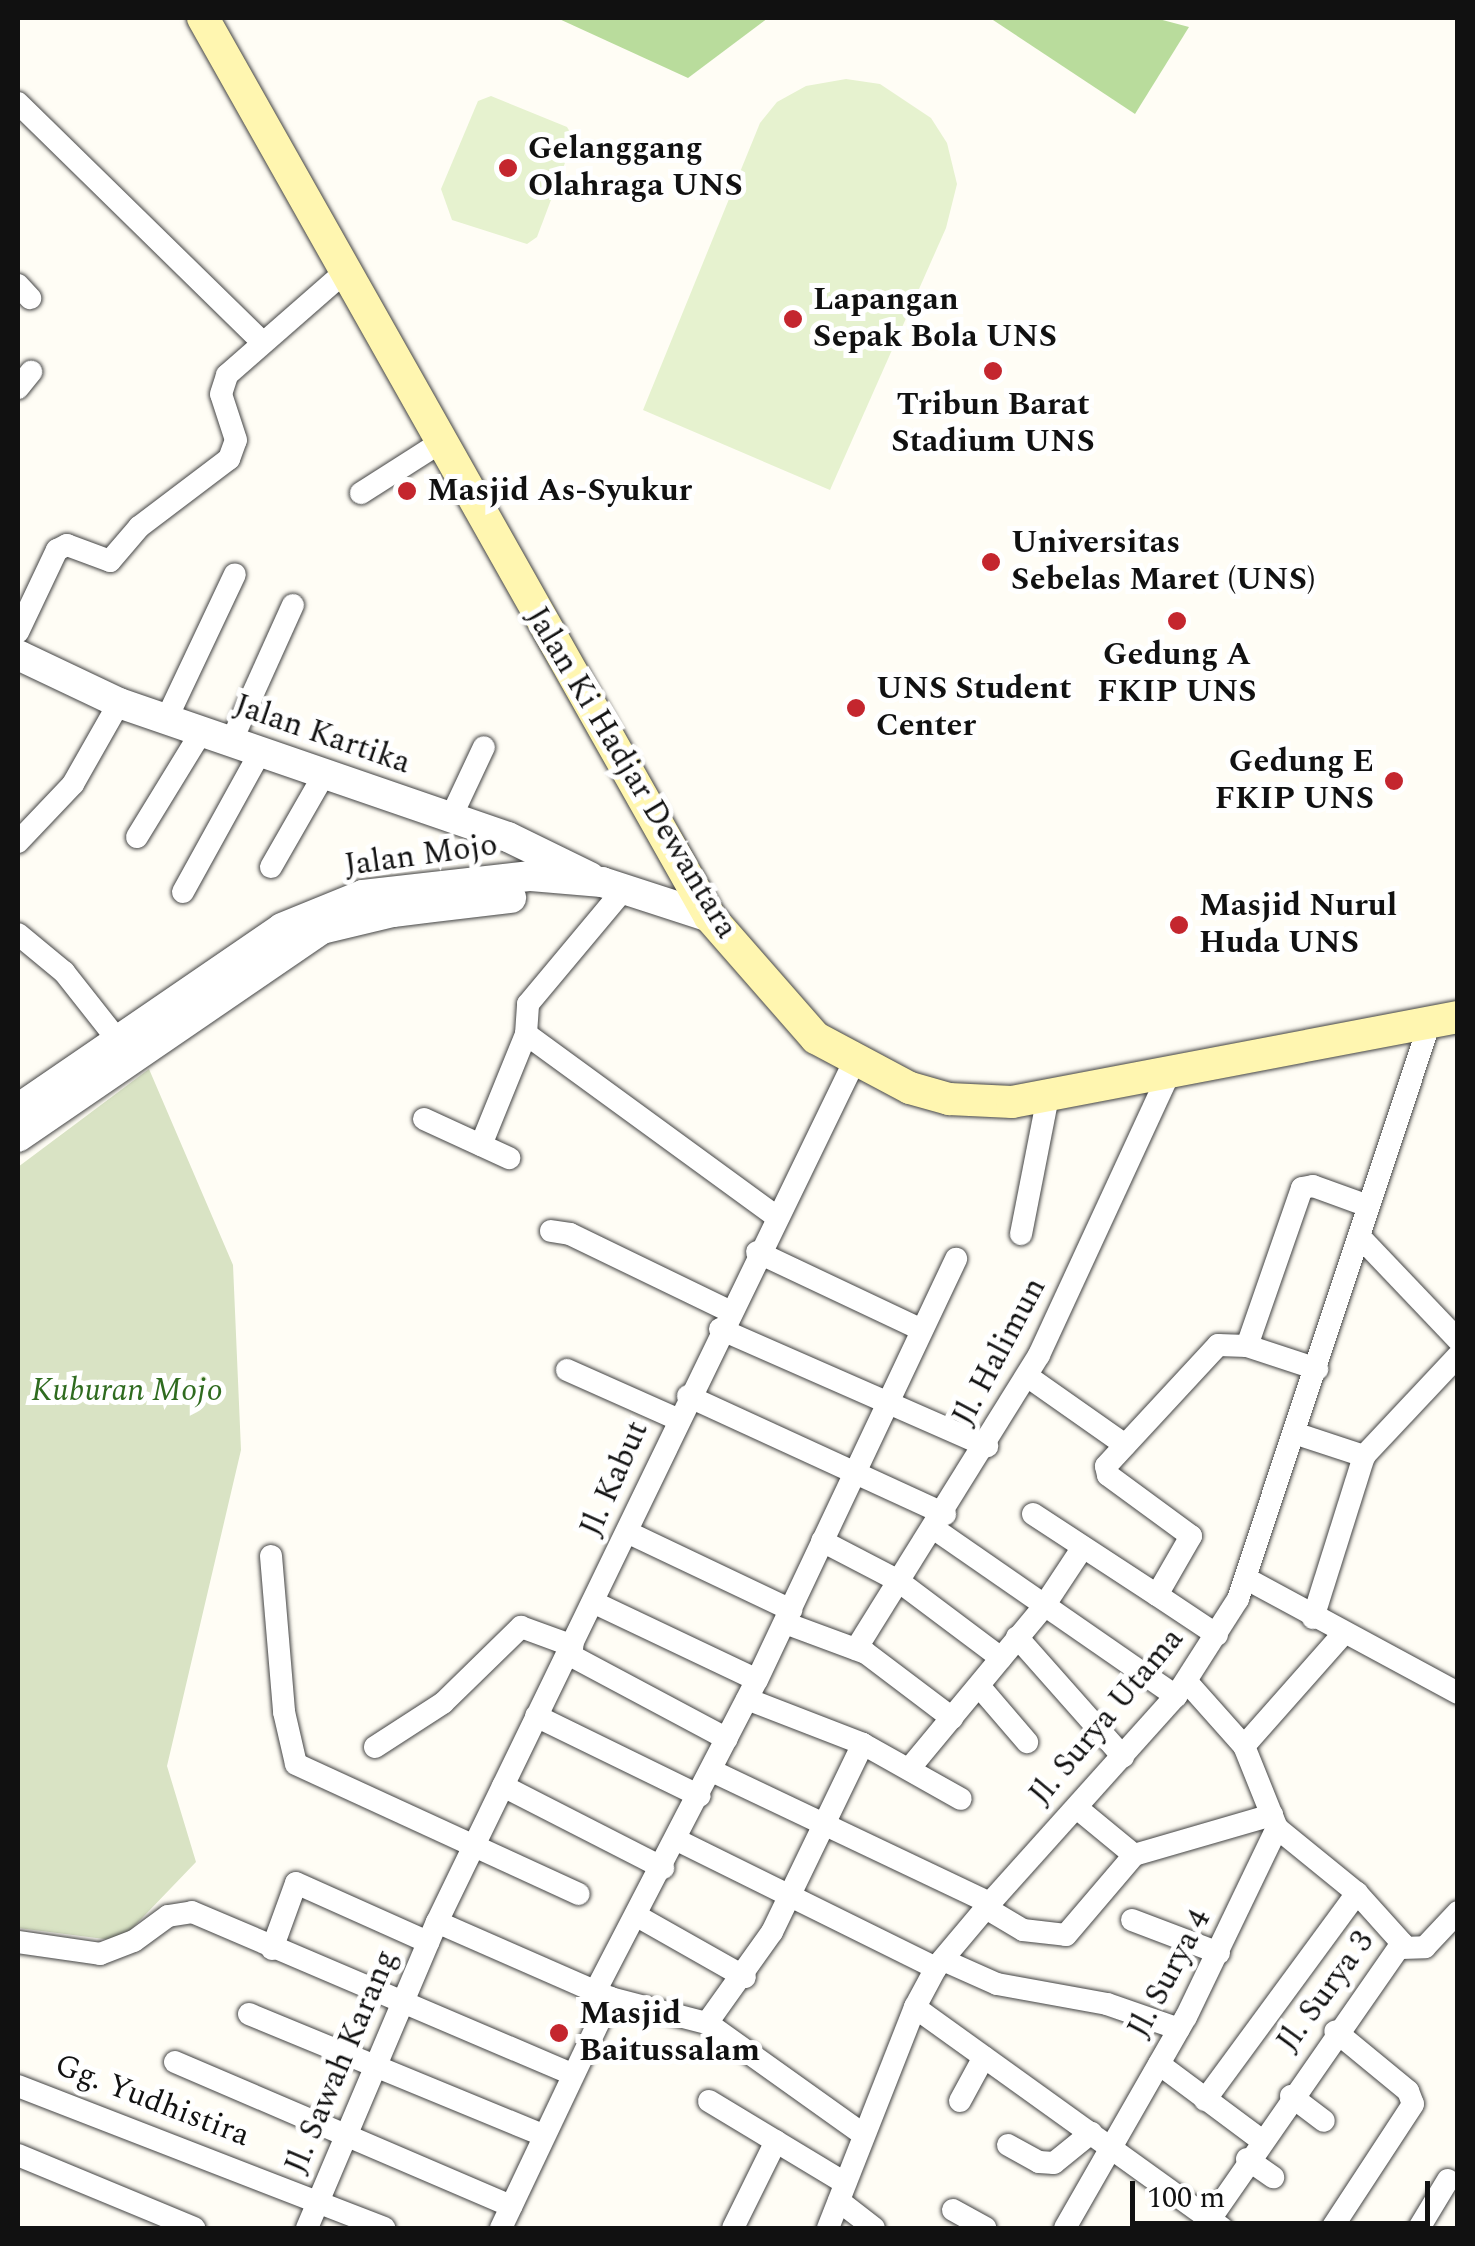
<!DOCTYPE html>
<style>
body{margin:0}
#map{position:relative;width:1475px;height:2246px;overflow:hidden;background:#fffdf5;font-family:Spectral,serif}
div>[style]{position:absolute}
.forest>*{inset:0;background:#b9dc9c}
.cemetery>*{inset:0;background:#d9e3c4}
.pitch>*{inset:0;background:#e6f2cf}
.roads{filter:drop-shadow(0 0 2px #444) drop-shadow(0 0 2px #444)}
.minor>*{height:22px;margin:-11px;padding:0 11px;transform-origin:11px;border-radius:11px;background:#fff}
.tertiary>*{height:30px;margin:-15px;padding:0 15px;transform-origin:15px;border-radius:15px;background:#fff}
.secondary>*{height:32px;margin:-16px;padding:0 16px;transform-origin:16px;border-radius:16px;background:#fff6b0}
.dots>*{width:28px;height:28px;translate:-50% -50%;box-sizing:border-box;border:5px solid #fff;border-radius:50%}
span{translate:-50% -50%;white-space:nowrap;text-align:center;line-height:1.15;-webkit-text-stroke:10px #fff;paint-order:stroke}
.poi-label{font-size:32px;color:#111;font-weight:700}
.left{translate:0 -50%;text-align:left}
.right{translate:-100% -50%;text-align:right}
.street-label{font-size:32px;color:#111}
.park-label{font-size:32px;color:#2f6b1f;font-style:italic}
.frame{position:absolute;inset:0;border:20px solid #111;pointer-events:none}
.scale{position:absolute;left:1130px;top:2181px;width:300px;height:45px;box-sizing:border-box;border:5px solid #111;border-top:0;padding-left:12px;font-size:30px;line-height:35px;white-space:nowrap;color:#111;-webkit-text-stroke:8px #fff;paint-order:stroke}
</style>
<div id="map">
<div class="forest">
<div style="clip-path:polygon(557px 18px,768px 18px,688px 78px)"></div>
<div style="clip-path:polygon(990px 18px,1155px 18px,1189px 27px,1135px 114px)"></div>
</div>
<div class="cemetery">
<div style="clip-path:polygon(149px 1069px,233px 1265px,241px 1450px,167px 1766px,196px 1862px,120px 1941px,18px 1928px,18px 1167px)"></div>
</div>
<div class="pitch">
<div style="clip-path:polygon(846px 79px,880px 84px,931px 118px,947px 143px,957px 184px,946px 228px,830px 490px,643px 410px,760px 123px,777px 102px,806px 86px)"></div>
<div style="clip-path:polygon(491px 96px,567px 127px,574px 139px,537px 237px,527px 244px,452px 220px,441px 189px,478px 101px)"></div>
</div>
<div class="roads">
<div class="minor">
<div style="left:18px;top:103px;width:339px;rotate:44.4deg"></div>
<div style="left:18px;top:285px;width:18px;rotate:47deg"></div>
<div style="left:18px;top:388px;width:21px;rotate:-51deg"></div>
<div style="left:361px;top:493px;width:91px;rotate:-32.5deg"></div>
<div style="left:18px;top:632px;width:91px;rotate:-64.6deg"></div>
<div style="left:57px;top:550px;width:11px;rotate:-27deg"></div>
<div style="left:67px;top:545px;width:46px;rotate:20.4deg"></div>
<div style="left:110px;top:561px;width:45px;rotate:-49.5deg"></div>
<div style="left:139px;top:527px;width:113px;rotate:-37.1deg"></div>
<div style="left:229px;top:459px;width:20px;rotate:-70deg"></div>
<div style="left:236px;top:440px;width:48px;rotate:-108.1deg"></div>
<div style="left:221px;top:394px;width:20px;rotate:-72deg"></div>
<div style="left:227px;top:375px;width:158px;rotate:-41.2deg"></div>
<div style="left:166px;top:720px;width:161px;rotate:-64.7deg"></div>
<div style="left:232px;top:740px;width:148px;rotate:-65.7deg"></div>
<div style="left:451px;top:817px;width:77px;rotate:-64.8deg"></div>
<div style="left:137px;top:837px;width:124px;rotate:-58.5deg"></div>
<div style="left:18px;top:842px;width:80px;rotate:-46.5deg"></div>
<div style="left:73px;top:784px;width:93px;rotate:-60.4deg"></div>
<div style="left:271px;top:867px;width:111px;rotate:-60.2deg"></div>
<div style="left:183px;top:892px;width:163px;rotate:-61.1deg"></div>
<div style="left:18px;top:934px;width:60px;rotate:39.6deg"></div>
<div style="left:64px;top:972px;width:85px;rotate:51.7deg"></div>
<div style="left:526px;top:1034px;width:309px;rotate:36.1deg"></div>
<div style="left:424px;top:1119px;width:94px;rotate:24.6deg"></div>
<div style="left:481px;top:1145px;width:120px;rotate:-67.9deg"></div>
<div style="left:526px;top:1034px;width:30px;rotate:-86deg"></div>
<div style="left:528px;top:1004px;width:150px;rotate:-50.1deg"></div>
<div style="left:551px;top:1231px;width:19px;rotate:9deg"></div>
<div style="left:570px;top:1234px;width:177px;rotate:25.8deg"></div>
<div style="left:1021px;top:1234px;width:140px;rotate:-78.9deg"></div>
<div style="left:1359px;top:1236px;width:144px;rotate:46.4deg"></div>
<div style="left:757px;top:1252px;width:180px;rotate:25.3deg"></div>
<div style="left:720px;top:1329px;width:292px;rotate:23.7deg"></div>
<div style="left:1247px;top:1346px;width:167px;rotate:-70.8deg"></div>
<div style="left:1302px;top:1188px;width:11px;rotate:-10deg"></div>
<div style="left:1313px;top:1186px;width:59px;rotate:20deg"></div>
<div style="left:567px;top:1370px;width:120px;rotate:24deg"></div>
<div style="left:1027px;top:1376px;width:120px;rotate:35.1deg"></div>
<div style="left:688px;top:1396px;width:283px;rotate:24.7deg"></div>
<div style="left:1297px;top:1434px;width:71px;rotate:18.2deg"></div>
<div style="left:1033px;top:1514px;width:148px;rotate:33.2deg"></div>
<div style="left:1157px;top:1595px;width:68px;rotate:-60deg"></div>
<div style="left:1191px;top:1536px;width:103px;rotate:-143.7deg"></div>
<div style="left:1108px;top:1475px;width:9px;rotate:-103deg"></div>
<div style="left:1106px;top:1466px;width:165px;rotate:-47.2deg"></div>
<div style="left:1218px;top:1345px;width:29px;rotate:2deg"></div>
<div style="left:1247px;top:1346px;width:74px;rotate:18.2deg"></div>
<div style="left:936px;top:1530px;width:292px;rotate:34.7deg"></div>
<div style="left:627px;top:1532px;width:182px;rotate:25.4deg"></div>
<div style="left:822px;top:1541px;width:85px;rotate:27.5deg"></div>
<div style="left:897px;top:1580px;width:130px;rotate:36.9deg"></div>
<div style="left:271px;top:1556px;width:157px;rotate:85.2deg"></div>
<div style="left:284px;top:1712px;width:53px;rotate:77deg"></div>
<div style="left:296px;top:1764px;width:311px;rotate:24.7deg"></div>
<div style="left:1247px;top:1579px;width:240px;rotate:28.4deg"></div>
<div style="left:1157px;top:1595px;width:72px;rotate:33.7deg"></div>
<div style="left:595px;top:1603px;width:179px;rotate:25.4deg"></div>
<div style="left:1313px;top:1618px;width:170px;rotate:-72.5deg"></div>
<div style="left:1364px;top:1456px;width:137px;rotate:-46.8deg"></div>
<div style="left:785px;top:1623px;width:86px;rotate:20.3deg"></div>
<div style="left:866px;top:1653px;width:108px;rotate:37.1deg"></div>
<div style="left:1017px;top:1637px;width:160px;rotate:48.5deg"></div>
<div style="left:856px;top:1649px;width:346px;rotate:-58.1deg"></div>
<div style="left:1039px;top:1355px;width:315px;rotate:-65.2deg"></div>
<div style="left:568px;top:1654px;width:180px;rotate:28.1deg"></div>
<div style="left:1187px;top:1682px;width:86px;rotate:48.3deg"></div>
<div style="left:1244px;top:1746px;width:88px;rotate:68.1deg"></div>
<div style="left:1277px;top:1828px;width:103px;rotate:39.1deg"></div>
<div style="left:1357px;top:1893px;width:67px;rotate:48deg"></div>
<div style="left:1402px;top:1943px;width:347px;rotate:124.8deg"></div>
<div style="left:979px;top:1686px;width:74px;rotate:49.4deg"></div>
<div style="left:747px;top:1699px;width:124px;rotate:21.2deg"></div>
<div style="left:863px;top:1744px;width:112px;rotate:29.3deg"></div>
<div style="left:536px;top:1716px;width:182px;rotate:26deg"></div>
<div style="left:1244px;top:1746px;width:149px;rotate:-48.5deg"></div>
<div style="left:375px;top:1747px;width:81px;rotate:-32.9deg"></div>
<div style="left:443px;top:1703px;width:109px;rotate:-44.3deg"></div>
<div style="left:521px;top:1627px;width:55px;rotate:20.1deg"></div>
<div style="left:909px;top:1769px;width:208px;rotate:-50.3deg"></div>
<div style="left:1042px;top:1609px;width:74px;rotate:-56.5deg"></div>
<div style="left:712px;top:1771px;width:308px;rotate:25.4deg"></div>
<div style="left:503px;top:1786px;width:180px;rotate:27.1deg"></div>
<div style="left:1077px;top:1808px;width:74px;rotate:39.5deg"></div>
<div style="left:677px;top:1840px;width:289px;rotate:26.3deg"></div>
<div style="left:1134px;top:1855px;width:144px;rotate:-16.2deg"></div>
<div style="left:986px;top:1908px;width:43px;rotate:30.7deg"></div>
<div style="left:1023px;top:1930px;width:43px;rotate:6.6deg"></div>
<div style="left:1066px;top:1935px;width:105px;rotate:-49.6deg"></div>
<div style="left:637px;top:1916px;width:124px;rotate:29.5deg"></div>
<div style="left:1132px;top:1920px;width:93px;rotate:20.8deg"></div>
<div style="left:437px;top:1922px;width:189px;rotate:23.7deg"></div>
<div style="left:610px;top:1998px;width:100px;rotate:14.5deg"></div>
<div style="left:707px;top:2023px;width:189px;rotate:35.5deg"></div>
<div style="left:18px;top:1942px;width:83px;rotate:8.3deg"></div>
<div style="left:100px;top:1954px;width:36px;rotate:-21deg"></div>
<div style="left:134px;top:1941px;width:42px;rotate:-36.3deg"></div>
<div style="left:168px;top:1916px;width:24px;rotate:-9deg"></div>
<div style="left:192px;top:1912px;width:411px;rotate:23.1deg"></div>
<div style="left:1401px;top:1948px;width:24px;rotate:-2deg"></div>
<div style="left:1425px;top:1947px;width:48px;rotate:-46.7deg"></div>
<div style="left:272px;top:1949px;width:70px;rotate:-70deg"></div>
<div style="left:296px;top:1883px;width:145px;rotate:24.1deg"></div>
<div style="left:943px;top:1960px;width:59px;rotate:24deg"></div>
<div style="left:997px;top:1984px;width:112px;rotate:10.3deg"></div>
<div style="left:1107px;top:2004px;width:76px;rotate:19.1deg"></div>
<div style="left:595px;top:1992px;width:352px;rotate:-62.6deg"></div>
<div style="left:757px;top:1680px;width:466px;rotate:-64.7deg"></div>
<div style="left:249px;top:2014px;width:318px;rotate:22.4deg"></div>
<div style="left:707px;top:2023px;width:112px;rotate:-54.5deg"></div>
<div style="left:772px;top:1932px;width:209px;rotate:-64.2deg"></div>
<div style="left:175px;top:2062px;width:366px;rotate:23.2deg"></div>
<div style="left:1159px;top:2064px;width:122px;rotate:36.7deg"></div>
<div style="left:18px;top:2086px;width:393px;rotate:21.2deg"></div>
<div style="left:1291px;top:2096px;width:41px;rotate:37.1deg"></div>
<div style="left:1205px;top:2100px;width:257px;rotate:-53.7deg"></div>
<div style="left:709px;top:2101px;width:159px;rotate:31.1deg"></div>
<div style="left:960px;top:2101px;width:50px;rotate:-61.4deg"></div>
<div style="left:1008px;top:2145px;width:35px;rotate:29deg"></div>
<div style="left:1039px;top:2162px;width:15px;rotate:4deg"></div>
<div style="left:1054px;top:2163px;width:48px;rotate:-39deg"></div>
<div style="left:18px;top:2155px;width:191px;rotate:22.5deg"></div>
<div style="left:1247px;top:2159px;width:32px;rotate:35deg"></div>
<div style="left:839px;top:2201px;width:44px;rotate:37.6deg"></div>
<div style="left:953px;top:2210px;width:37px;rotate:29deg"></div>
<div style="left:307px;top:2228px;width:332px;rotate:-67deg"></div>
<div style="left:437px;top:1922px;width:954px;rotate:-64.13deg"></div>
<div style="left:501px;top:2228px;width:255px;rotate:-64.6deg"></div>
<div style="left:733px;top:2228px;width:97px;rotate:-63.7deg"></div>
<div style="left:828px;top:2228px;width:238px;rotate:-68.5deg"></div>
<div style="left:1065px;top:2228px;width:243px;rotate:-60.2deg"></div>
<div style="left:1186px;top:2017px;width:210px;rotate:-64.3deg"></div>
<div style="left:1222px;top:2228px;width:378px;rotate:-144.3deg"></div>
<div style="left:915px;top:2007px;width:47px;rotate:-61.8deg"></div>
<div style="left:937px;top:1966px;width:82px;rotate:-49.9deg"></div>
<div style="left:990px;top:1903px;width:278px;rotate:-48.1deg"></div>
<div style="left:1176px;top:1696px;width:115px;rotate:-57.4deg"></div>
<div style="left:1238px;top:1599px;width:608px;rotate:-71.59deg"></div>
<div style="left:1332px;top:2228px;width:148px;rotate:-56.8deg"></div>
<div style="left:1413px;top:2104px;width:14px;rotate:-111deg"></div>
<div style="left:1408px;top:2091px;width:94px;rotate:-140.6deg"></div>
<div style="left:1419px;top:2228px;width:56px;rotate:-58.9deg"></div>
</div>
<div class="tertiary">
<div style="left:18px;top:655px;width:112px;rotate:25.4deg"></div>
<div style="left:119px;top:703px;width:411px;rotate:19deg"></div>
<div style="left:508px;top:837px;width:91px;rotate:26deg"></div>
<div style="left:18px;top:1109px;width:320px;rotate:-34.4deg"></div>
<div style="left:282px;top:928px;width:87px;rotate:-22.2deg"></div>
<div style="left:363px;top:895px;width:169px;rotate:-6.5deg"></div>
<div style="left:531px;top:876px;width:71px;rotate:4.8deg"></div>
<div style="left:602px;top:882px;width:114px;rotate:18deg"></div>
<div style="left:18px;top:1137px;width:368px;rotate:-34.4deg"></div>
<div style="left:322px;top:929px;width:73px;rotate:-13.5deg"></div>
<div style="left:393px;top:912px;width:119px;rotate:-6.8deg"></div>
</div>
<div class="secondary">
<div style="left:203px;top:18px;width:1032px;rotate:60.58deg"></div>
<div style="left:710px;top:917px;width:161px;rotate:48.8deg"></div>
<div style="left:816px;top:1038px;width:106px;rotate:28deg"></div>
<div style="left:910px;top:1088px;width:41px;rotate:15.8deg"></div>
<div style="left:949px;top:1099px;width:63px;rotate:2.7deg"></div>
<div style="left:1012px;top:1102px;width:454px;rotate:-10.8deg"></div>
</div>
</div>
<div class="dots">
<div style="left:508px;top:168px;background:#c4262e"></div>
<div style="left:793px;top:319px;background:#c4262e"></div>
<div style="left:993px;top:371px;background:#c4262e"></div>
<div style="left:407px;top:491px;background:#c4262e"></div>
<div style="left:991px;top:562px;background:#c4262e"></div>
<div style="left:1177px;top:621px;background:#c4262e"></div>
<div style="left:856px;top:708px;background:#c4262e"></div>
<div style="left:1394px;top:781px;background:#c4262e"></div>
<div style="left:1179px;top:925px;background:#c4262e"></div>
<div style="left:559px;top:2033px;background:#c4262e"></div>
</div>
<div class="poi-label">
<span class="left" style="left:528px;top:168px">Gelanggang<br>Olahraga UNS</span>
<span class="left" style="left:813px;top:319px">Lapangan<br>Sepak Bola UNS</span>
<span style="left:993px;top:424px">Tribun Barat<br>Stadium UNS</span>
<span class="left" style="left:427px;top:491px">Masjid As-Syukur</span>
<span class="left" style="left:1011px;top:562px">Universitas<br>Sebelas Maret (UNS)</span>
<span style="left:1177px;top:674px">Gedung A<br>FKIP UNS</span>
<span class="left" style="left:876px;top:708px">UNS Student<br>Center</span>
<span class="right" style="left:1374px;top:781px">Gedung E<br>FKIP UNS</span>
<span class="left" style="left:1199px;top:925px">Masjid Nurul<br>Huda UNS</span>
<span class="left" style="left:579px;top:2033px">Masjid<br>Baitussalam</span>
</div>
<div class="street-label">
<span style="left:322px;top:735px;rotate:19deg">Jalan Kartika</span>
<span style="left:631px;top:773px;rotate:59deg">Jalan Ki Hadjar Dewantara</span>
<span style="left:421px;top:856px;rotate:-8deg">Jalan Mojo</span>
<span style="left:1000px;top:1352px;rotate:-62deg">Jl. Halimun</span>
<span style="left:615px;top:1479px;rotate:-66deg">Jl. Kabut</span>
<span style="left:1107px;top:1717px;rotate:-50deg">Jl. Surya Utama</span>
<span style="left:1170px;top:1974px;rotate:-62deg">Jl. Surya 4</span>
<span style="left:1326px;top:1992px;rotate:-54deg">Jl. Surya 3</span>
<span style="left:342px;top:2062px;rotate:-67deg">Jl. Sawah Karang</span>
<span style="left:152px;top:2101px;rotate:21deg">Gg. Yudhistira</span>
</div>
<div class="park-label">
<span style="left:127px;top:1391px">Kuburan Mojo</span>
</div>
<div class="frame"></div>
<div class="scale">100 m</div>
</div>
